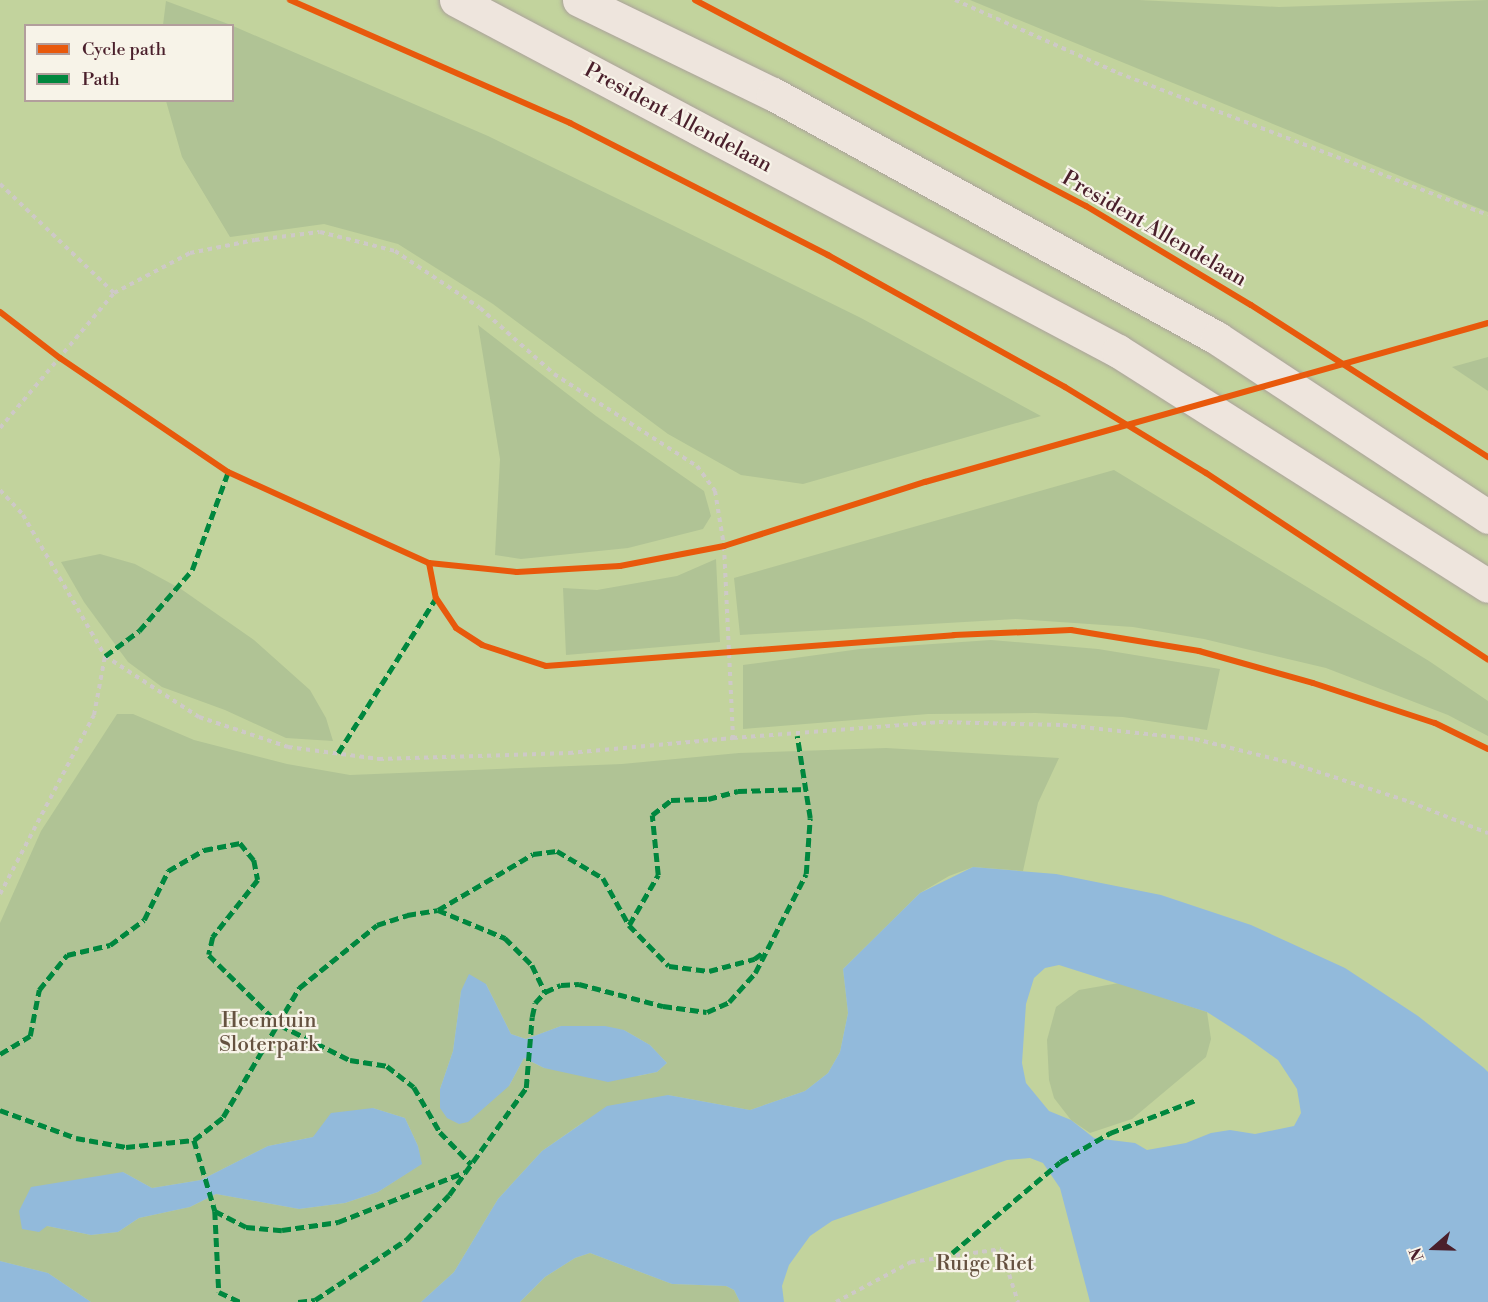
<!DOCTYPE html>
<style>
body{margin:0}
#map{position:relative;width:1488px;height:1302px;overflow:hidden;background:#e7e0d1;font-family:"Libre Bodoni",serif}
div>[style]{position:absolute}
.green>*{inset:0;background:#c2d39d}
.forest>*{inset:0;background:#b0c395}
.water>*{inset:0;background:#92badb}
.path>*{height:4px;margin-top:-2px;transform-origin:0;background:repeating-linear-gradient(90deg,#cec9c7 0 4.5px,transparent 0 9px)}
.roads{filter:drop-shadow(0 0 2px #aaa19a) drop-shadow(0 0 2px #aaa19a)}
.major>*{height:33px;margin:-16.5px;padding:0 16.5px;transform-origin:16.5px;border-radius:16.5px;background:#eee5dd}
.quiet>*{height:4.5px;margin-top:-2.25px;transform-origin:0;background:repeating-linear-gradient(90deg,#00873e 0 9px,transparent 0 13.5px)}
.cycleway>*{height:6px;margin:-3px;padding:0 3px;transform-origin:3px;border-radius:3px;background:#e8590c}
span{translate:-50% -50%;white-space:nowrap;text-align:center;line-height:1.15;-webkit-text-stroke:4.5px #f7f3e8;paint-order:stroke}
.street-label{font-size:21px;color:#4a1f2b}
.park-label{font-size:21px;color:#655240}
.legend{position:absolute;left:24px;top:24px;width:210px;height:78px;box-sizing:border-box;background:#f7f3e8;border:2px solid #b29e9c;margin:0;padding:8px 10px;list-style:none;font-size:18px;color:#4a1f2b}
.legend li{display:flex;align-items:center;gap:12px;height:30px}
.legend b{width:30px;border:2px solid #b29e9c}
.north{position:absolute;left:1404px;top:1218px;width:60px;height:60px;-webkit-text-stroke:4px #f7f3e8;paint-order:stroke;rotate:250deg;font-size:16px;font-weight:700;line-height:24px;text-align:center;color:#4a1f2b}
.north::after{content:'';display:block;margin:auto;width:21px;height:27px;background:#4a1f2b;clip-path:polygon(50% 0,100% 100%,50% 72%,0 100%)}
</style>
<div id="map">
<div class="green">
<div style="clip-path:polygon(evenodd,0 0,1488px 0,1488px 1302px,0 1302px,0 0,26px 26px,232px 26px,232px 100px,26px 100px,26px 26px)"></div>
</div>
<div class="forest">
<div style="clip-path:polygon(970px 0,1139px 0,1279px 7px,1488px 0,1488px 212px)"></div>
<div style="clip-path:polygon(166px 1px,231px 25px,163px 25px)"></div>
<div style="clip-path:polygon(233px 26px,488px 136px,672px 225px,861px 318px,1041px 416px,803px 484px,741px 475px,668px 434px,493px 304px,398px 244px,324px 224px,230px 237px,182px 157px,166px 101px,232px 100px)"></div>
<div style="clip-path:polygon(478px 325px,596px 416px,704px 491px,711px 516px,703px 529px,628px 548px,521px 559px,495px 555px,500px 459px)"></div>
<div style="clip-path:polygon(1488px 357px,1488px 391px,1452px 367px)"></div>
<div style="clip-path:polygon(1114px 470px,1429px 661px,1488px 701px,1488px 736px,1448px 715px,1326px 668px,1204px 639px,1133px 627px,1016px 619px,740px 635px,734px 578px)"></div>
<div style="clip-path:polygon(100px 554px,135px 564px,181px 589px,254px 640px,310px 690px,326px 718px,333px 741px,286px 738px,225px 710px,162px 687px,128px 662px,84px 602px,61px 562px)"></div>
<div style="clip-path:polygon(716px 559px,720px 642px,566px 655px,563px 588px,597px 590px,677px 576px)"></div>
<div style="clip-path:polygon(991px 640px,1098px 649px,1220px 669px,1207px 730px,1123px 717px,1035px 713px,928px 714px,743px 729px,743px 665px,860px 649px)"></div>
<div style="clip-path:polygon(evenodd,117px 714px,133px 714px,194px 740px,287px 764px,350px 775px,622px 764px,739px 753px,886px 748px,1059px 758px,1038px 803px,1023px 871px,973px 867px,949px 876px,920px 893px,843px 969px,848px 1013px,840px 1052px,828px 1073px,805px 1091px,750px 1110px,668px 1095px,582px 1123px,542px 1151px,498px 1199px,454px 1272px,421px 1302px,91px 1302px,48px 1273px,0 1261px,0 923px,41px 831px,117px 714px,486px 984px,511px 1034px,526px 1039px,561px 1026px,624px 1030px,650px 1045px,667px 1063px,657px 1072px,638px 1076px,544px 1068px,524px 1058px,509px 1086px,440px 1089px,453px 1051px,461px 991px,486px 984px,117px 714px,373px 1108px,405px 1118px,418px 1146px,421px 1164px,378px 1192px,345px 1203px,299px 1209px,216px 1194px,190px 1207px,139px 1218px,118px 1232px,91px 1235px,47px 1226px,123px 1172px,152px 1188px,201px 1180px,268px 1146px,313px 1137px,373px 1108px)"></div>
<div style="clip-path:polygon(1119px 983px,1207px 1012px,1211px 1039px,1206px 1057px,1132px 1119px,1090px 1133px,1071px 1120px,1054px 1098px,1049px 1080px,1047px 1040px,1056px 1007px,1079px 990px)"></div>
<div style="clip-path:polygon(590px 1253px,672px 1284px,726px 1286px,734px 1290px,740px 1302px,520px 1302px,545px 1277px,575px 1258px)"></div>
</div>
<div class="water">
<div style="clip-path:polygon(evenodd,973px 867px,1056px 874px,1161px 895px,1251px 925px,1345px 968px,1418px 1016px,1484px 1068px,1488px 1072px,1488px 1302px,1090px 1302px,1060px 1188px,1043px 1163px,1030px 1158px,1007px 1160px,832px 1221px,810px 1236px,789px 1265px,782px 1286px,784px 1302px,740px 1302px,734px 1290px,726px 1286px,672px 1284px,590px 1253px,575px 1258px,545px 1277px,520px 1302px,421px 1302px,454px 1272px,498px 1199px,542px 1151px,607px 1106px,668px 1095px,750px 1110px,805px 1091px,828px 1073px,840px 1052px,848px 1013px,843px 969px,920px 893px,973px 867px,1059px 965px,1207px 1012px,1246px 1037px,1278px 1060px,1297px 1089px,1301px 1113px,1294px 1126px,1255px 1134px,1230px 1130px,1211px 1133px,1186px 1143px,1147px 1150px,1135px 1143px,1094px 1138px,1071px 1120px,1049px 1111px,1026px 1083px,1022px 1063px,1026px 1004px,1034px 978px,1045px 968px,1059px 965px)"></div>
<div style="clip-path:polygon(469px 974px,486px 984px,511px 1034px,526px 1039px,561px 1026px,605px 1026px,624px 1030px,650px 1045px,667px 1063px,657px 1072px,608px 1082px,544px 1068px,524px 1058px,509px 1086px,468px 1122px,459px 1124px,447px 1118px,440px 1108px,440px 1089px,453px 1051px,461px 991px)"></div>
<div style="clip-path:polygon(373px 1108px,405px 1118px,418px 1146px,422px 1164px,378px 1192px,345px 1203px,299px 1209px,216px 1194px,190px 1207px,139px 1218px,118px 1232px,91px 1235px,47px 1226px,39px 1232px,22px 1229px,19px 1211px,31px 1187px,123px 1172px,152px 1188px,201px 1180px,268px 1146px,313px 1137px,331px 1113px)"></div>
<div style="clip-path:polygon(0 1261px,48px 1273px,91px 1302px,0 1302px)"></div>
</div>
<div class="path">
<div style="left:955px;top:0;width:179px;rotate:24.1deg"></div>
<div style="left:1118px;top:73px;width:396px;rotate:21deg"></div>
<div style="left:0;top:184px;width:158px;rotate:43.7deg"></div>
<div style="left:114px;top:293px;width:86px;rotate:-27.8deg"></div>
<div style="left:190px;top:253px;width:66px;rotate:-11.3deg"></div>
<div style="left:255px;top:240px;width:65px;rotate:-7deg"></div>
<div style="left:320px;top:232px;width:77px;rotate:14.2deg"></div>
<div style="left:395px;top:251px;width:102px;rotate:33.8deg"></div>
<div style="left:480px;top:308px;width:99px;rotate:41.7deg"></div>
<div style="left:554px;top:374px;width:170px;rotate:32.8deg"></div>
<div style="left:697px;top:466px;width:31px;rotate:54deg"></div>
<div style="left:715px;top:491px;width:56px;rotate:80.7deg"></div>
<div style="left:724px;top:546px;width:192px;rotate:87.3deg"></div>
<div style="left:733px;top:738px;width:207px;rotate:-4.4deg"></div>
<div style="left:939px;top:722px;width:124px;rotate:1.4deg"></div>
<div style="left:1063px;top:725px;width:133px;rotate:6.1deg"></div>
<div style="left:1195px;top:739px;width:99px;rotate:14deg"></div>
<div style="left:1291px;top:763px;width:125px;rotate:18.1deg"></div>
<div style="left:1410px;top:802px;width:84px;rotate:21.7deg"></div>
<div style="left:0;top:428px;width:177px;rotate:-49.8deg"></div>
<div style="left:0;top:490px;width:34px;rotate:47deg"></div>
<div style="left:23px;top:515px;width:163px;rotate:59.8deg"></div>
<div style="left:0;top:894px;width:202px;rotate:-62.3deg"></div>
<div style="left:94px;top:715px;width:60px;rotate:-79.4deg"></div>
<div style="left:105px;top:656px;width:112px;rotate:33deg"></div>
<div style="left:199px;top:717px;width:94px;rotate:18.6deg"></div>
<div style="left:288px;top:747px;width:92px;rotate:7.5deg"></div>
<div style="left:379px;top:759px;width:190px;rotate:-1.8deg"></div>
<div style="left:569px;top:753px;width:165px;rotate:-5.2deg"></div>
<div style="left:836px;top:1302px;width:85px;rotate:-28.1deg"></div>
<div style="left:911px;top:1262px;width:91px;rotate:-8.2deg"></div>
<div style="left:1001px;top:1249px;width:56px;rotate:72.2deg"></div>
</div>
<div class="roads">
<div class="major">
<div style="left:456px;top:0;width:749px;rotate:27.93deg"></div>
<div style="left:1118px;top:351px;width:438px;rotate:32.4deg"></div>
<div style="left:579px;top:0;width:216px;rotate:25.9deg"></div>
<div style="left:773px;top:94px;width:507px;rotate:28.79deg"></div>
<div style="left:1217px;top:338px;width:325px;rotate:33.4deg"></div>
</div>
</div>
<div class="quiet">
<div style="left:105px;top:656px;width:42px;rotate:-36.3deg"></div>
<div style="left:139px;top:631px;width:81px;rotate:-49deg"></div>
<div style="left:192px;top:570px;width:104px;rotate:-69.8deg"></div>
<div style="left:338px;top:753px;width:183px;rotate:-57.7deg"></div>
<div style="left:438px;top:910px;width:110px;rotate:-30.5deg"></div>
<div style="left:533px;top:854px;width:24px;rotate:-7deg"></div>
<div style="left:557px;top:851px;width:53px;rotate:30.4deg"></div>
<div style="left:603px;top:878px;width:54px;rotate:61deg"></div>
<div style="left:629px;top:925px;width:57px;rotate:45.7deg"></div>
<div style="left:669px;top:966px;width:40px;rotate:7.1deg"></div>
<div style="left:709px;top:971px;width:47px;rotate:-14.9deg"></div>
<div style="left:754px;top:959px;width:12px;rotate:-35deg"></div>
<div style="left:629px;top:925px;width:58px;rotate:-59.9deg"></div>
<div style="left:658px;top:875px;width:60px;rotate:-95.7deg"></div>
<div style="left:652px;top:815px;width:24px;rotate:-38deg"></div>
<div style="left:671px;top:800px;width:37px;rotate:-2deg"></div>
<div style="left:708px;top:799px;width:31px;rotate:-15deg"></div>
<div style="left:738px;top:791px;width:69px;rotate:-1.7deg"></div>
<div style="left:0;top:1054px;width:35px;rotate:-31deg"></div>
<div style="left:30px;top:1036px;width:47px;rotate:-78.9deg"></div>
<div style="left:39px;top:990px;width:45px;rotate:-51.3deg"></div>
<div style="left:67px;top:955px;width:44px;rotate:-13.1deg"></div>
<div style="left:110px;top:945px;width:42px;rotate:-36.3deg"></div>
<div style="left:144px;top:920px;width:55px;rotate:-63.9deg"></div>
<div style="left:168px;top:871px;width:42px;rotate:-30.3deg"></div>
<div style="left:204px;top:850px;width:37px;rotate:-11deg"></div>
<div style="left:240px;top:843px;width:22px;rotate:51deg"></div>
<div style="left:254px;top:860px;width:20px;rotate:79deg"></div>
<div style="left:258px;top:880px;width:73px;rotate:128.3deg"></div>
<div style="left:213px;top:937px;width:18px;rotate:103deg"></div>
<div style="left:209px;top:955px;width:100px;rotate:44.6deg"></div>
<div style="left:280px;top:1025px;width:78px;rotate:26.6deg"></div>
<div style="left:350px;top:1060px;width:37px;rotate:9deg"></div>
<div style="left:387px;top:1066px;width:34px;rotate:38deg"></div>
<div style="left:414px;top:1087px;width:52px;rotate:60deg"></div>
<div style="left:440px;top:1132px;width:45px;rotate:45.9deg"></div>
<div style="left:0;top:1110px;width:81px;rotate:20.2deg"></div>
<div style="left:76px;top:1138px;width:51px;rotate:10.2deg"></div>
<div style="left:126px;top:1147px;width:68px;rotate:-5.9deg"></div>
<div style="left:194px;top:1140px;width:37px;rotate:-38deg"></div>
<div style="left:223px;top:1117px;width:150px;rotate:-59.5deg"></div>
<div style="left:299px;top:988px;width:100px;rotate:-38.9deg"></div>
<div style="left:377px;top:925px;width:32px;rotate:-18deg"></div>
<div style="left:407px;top:915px;width:31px;rotate:-9deg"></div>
<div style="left:438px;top:910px;width:73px;rotate:22.7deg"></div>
<div style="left:505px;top:938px;width:38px;rotate:45deg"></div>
<div style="left:532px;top:965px;width:30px;rotate:64deg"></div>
<div style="left:194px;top:1140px;width:74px;rotate:73.5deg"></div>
<div style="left:215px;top:1211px;width:81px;rotate:87.2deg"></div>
<div style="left:219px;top:1292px;width:23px;rotate:25deg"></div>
<div style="left:215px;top:1211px;width:35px;rotate:27deg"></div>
<div style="left:246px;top:1227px;width:36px;rotate:5deg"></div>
<div style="left:282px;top:1230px;width:57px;rotate:-8.1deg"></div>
<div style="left:338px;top:1222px;width:136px;rotate:-21.5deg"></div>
<div style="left:952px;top:1253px;width:141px;rotate:-40.1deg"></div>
<div style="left:1060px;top:1162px;width:58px;rotate:-30.1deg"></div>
<div style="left:1110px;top:1133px;width:92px;rotate:-21deg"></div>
<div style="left:298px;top:1302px;width:17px;rotate:-7deg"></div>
<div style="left:315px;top:1300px;width:109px;rotate:-33.4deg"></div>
<div style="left:406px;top:1240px;width:62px;rotate:-46.3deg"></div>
<div style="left:449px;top:1195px;width:132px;rotate:-54.3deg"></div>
<div style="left:526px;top:1088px;width:71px;rotate:-85.2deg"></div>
<div style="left:532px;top:1017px;width:14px;rotate:-78deg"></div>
<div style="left:535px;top:1003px;width:15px;rotate:-48deg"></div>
<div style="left:545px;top:992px;width:17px;rotate:-24deg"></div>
<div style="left:561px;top:985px;width:18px;rotate:-3deg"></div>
<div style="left:579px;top:984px;width:87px;rotate:14.7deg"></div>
<div style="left:663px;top:1006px;width:44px;rotate:7.8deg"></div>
<div style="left:707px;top:1012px;width:24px;rotate:-24deg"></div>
<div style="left:729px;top:1002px;width:39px;rotate:-48deg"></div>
<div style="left:755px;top:973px;width:111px;rotate:-62.7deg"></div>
<div style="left:806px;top:874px;width:56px;rotate:-85.9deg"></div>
<div style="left:810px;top:818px;width:83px;rotate:-99deg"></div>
</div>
<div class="cycleway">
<div style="left:290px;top:0;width:306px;rotate:23.7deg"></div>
<div style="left:570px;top:123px;width:290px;rotate:27.1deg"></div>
<div style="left:828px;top:255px;width:271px;rotate:29.1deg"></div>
<div style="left:1065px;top:387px;width:165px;rotate:31.4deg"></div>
<div style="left:1206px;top:473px;width:338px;rotate:33.5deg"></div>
<div style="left:695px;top:0;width:442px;rotate:27.8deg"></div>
<div style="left:1086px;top:206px;width:192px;rotate:31deg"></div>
<div style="left:1251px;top:305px;width:282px;rotate:32.7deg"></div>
<div style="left:0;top:312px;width:76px;rotate:37.5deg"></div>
<div style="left:60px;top:358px;width:203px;rotate:34.2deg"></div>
<div style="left:228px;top:472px;width:221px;rotate:24.4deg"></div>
<div style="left:429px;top:563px;width:36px;rotate:79deg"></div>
<div style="left:436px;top:598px;width:36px;rotate:56deg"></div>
<div style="left:456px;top:628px;width:31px;rotate:33deg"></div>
<div style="left:482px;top:645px;width:67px;rotate:18.2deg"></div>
<div style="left:546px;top:666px;width:409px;rotate:-4.3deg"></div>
<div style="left:954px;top:635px;width:117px;rotate:-2.4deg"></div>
<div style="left:1071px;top:630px;width:130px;rotate:9.3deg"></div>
<div style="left:1199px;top:651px;width:118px;rotate:15.7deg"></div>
<div style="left:1313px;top:683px;width:128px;rotate:18.2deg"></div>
<div style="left:1435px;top:723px;width:59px;rotate:26.1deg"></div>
<div style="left:429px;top:563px;width:88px;rotate:5.8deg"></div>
<div style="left:517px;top:572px;width:103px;rotate:-3.3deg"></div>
<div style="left:620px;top:566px;width:106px;rotate:-10.9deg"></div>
<div style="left:724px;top:546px;width:211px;rotate:-17.7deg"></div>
<div style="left:925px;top:482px;width:585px;rotate:-15.77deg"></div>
</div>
<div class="street-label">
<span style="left:678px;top:118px;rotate:28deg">President Allendelaan</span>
<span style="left:1154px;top:229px;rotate:30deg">President Allendelaan</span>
</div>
<div class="park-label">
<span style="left:269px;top:1033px">Heemtuin<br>Sloterpark</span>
<span style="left:985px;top:1264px">Ruige Riet</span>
</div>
<ul class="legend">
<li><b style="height:8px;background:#e8590c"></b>Cycle path</li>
<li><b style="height:8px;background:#00873e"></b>Path</li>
</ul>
<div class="north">N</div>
</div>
